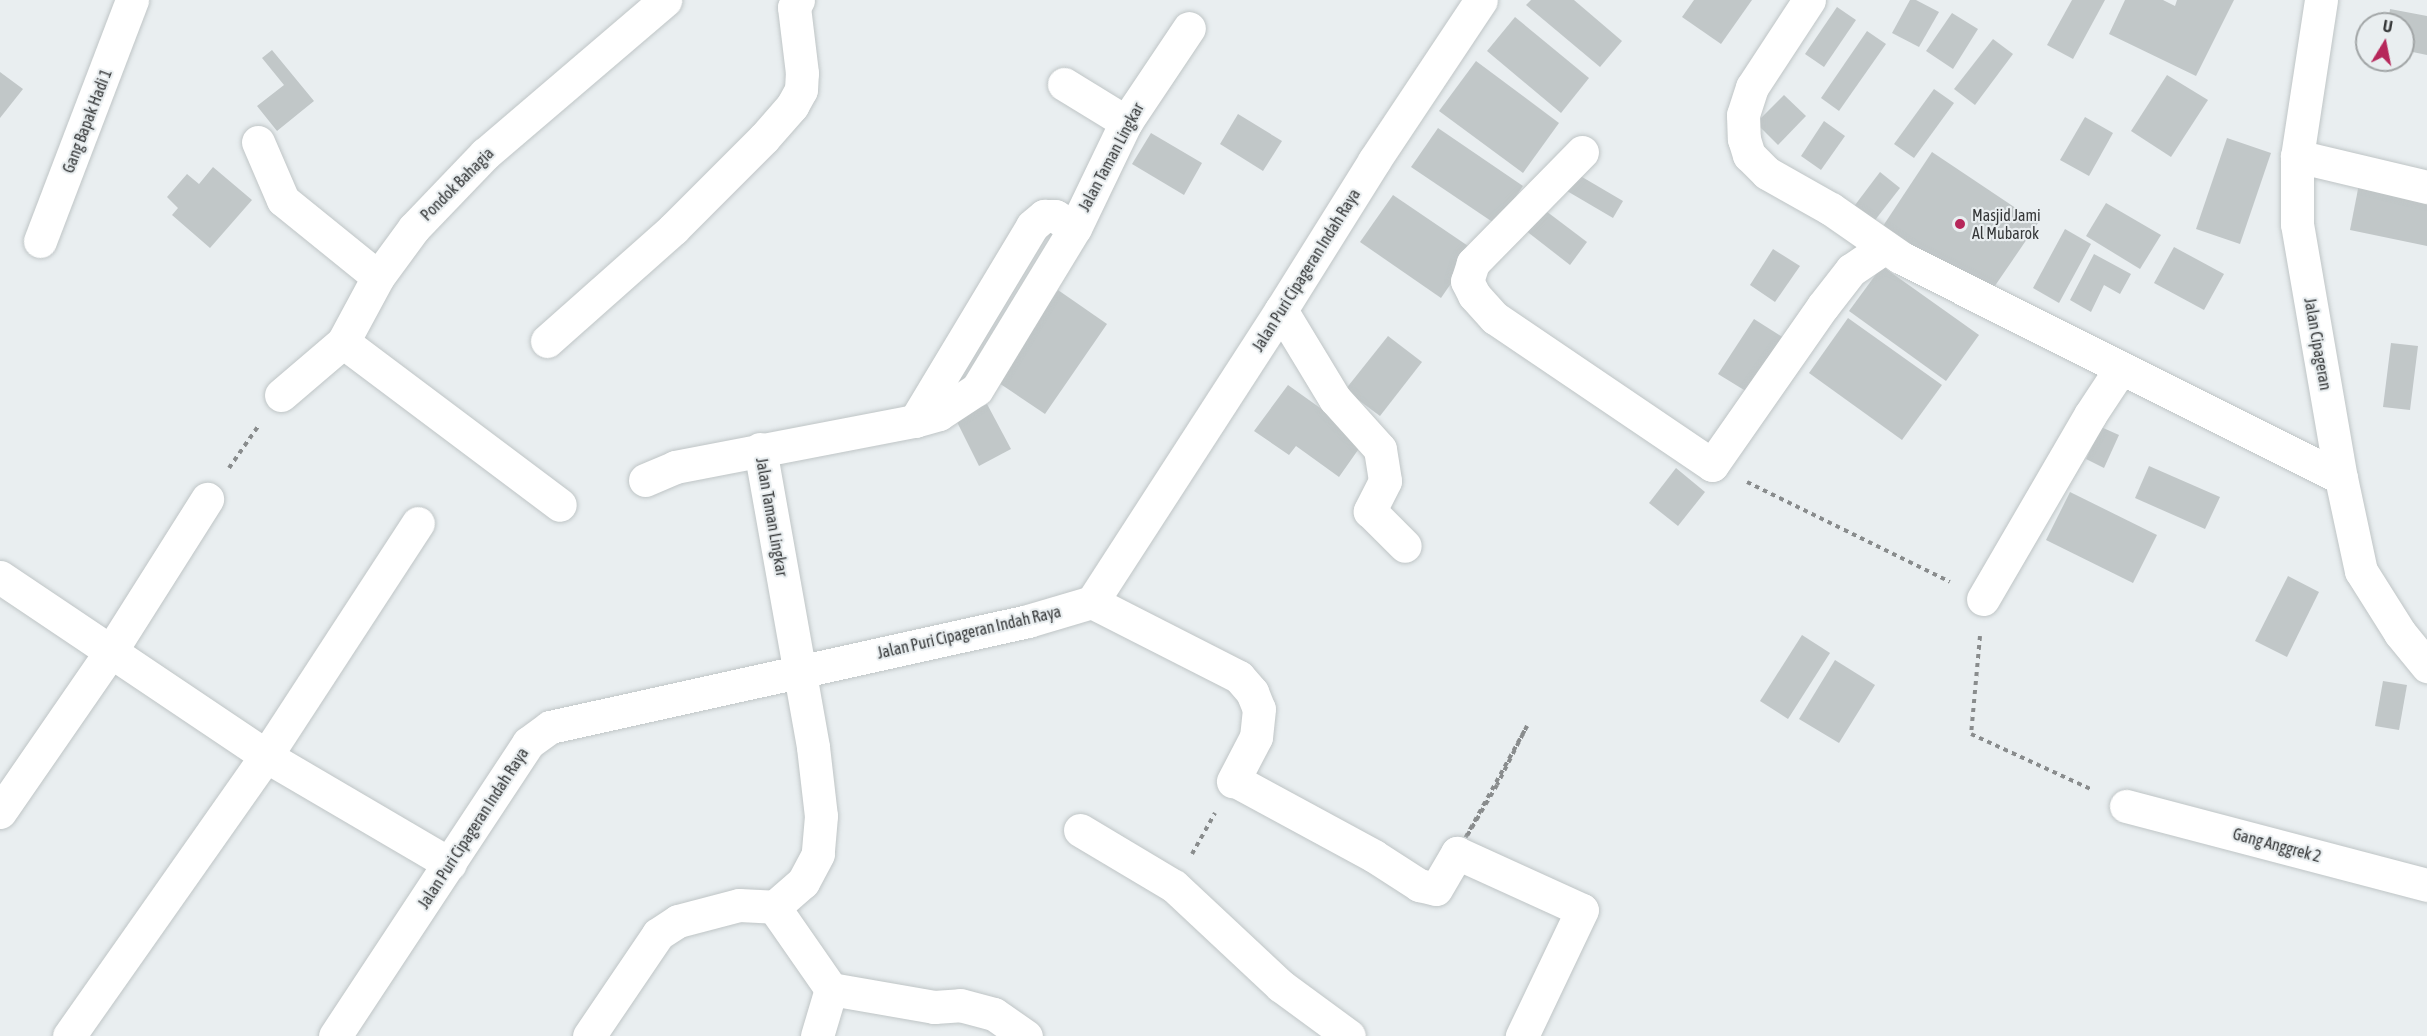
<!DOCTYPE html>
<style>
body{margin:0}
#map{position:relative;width:2427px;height:1036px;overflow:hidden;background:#e9eef0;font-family:"Asap Condensed",sans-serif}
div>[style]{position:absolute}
.building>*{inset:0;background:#c1c7c8}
.path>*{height:4px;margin-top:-2px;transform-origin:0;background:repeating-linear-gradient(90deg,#898c8d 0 4.5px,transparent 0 9px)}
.roads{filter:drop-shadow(0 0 2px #bfc5c6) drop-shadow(0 0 2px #bfc5c6)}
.minor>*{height:33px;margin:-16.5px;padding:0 16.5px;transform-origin:16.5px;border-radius:16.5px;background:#fff}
.tertiary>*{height:33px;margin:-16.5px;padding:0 16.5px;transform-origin:16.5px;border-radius:16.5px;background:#fff}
.dots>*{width:16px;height:16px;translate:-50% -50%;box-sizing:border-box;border:3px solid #e9eef0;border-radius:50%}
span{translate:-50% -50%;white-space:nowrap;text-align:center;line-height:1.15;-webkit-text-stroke:4.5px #e9eef0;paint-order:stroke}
.street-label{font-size:16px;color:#353738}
.poi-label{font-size:16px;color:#353738}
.left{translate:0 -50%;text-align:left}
.north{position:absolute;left:2355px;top:12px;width:60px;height:60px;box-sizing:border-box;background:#e9eef0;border:2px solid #a1a5a6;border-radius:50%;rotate:10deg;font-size:16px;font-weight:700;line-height:24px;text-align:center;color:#353738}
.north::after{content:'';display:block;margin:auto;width:21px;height:27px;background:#b6275a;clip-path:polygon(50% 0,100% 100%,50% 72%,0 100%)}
</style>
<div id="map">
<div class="building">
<div style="clip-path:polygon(1531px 0,1574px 0,1622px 41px,1600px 67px,1526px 5px)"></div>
<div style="clip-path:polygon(1694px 0,1752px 0,1721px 44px,1682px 17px)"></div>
<div style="clip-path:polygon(1910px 0,1916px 0,1939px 12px,1919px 47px,1892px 33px)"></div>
<div style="clip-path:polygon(2072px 0,2105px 0,2073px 59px,2047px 45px)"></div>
<div style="clip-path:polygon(2125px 0,2163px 0,2175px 6px,2177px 0,2234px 0,2196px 76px,2109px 34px)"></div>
<div style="clip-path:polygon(1837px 7px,1856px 20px,1824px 67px,1805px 54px)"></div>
<div style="clip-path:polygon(2390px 9px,2427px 16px,2427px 55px,2403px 50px,2403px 24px,2388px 24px)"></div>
<div style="clip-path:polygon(1952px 13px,1978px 29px,1953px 69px,1926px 51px)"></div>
<div style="clip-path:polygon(1515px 17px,1589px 78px,1561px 113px,1487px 51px)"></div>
<div style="clip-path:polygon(1867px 31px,1886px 44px,1839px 111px,1821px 98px)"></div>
<div style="clip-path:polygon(1993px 39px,2013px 54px,1975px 105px,1954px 89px)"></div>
<div style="clip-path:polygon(272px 50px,314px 101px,277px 131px,257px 106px,284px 85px,262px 58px)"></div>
<div style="clip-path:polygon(1476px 61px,1559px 123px,1523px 173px,1439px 111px)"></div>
<div style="clip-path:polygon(0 72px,23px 89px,0 118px)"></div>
<div style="clip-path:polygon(2167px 75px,2208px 100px,2171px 157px,2131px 131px)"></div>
<div style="clip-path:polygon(1934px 89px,1954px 103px,1914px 158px,1894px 144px)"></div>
<div style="clip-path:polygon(1784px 95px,1806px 116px,1778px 145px,1756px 123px)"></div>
<div style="clip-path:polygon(1238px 114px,1282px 141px,1263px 171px,1220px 144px)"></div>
<div style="clip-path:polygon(2085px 117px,2113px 133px,2089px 176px,2060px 160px)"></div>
<div style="clip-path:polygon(1824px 121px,1845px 136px,1821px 170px,1801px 156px)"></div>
<div style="clip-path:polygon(1438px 128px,1523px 186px,1497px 225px,1411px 167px)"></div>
<div style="clip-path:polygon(1151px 133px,1202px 163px,1184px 195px,1132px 164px)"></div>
<div style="clip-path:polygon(2227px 138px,2271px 153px,2240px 244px,2196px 229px)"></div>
<div style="clip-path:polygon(1932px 152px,2038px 223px,1988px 296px,1883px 226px)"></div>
<div style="clip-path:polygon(213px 167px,252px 200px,210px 248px,172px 215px,178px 208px,167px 197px,187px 174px,199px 184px)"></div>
<div style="clip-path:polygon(1880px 172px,1900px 188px,1872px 224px,1852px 209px)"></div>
<div style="clip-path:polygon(1577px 174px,1623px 201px,1613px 218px,1567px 191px)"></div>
<div style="clip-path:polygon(2360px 179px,2427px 193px,2427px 246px,2350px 230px)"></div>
<div style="clip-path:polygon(1393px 195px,1474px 250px,1441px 298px,1360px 242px)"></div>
<div style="clip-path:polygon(2106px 203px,2161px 235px,2140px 269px,2086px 236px)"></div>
<div style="clip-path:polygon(1542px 208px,1587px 242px,1570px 265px,1525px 230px)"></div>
<div style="clip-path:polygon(2065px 229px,2091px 244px,2059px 303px,2033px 288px)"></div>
<div style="clip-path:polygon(2174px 247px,2224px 274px,2204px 310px,2154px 283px)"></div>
<div style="clip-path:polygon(1773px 249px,1800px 266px,1775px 302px,1750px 285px)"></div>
<div style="clip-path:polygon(2094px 254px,2131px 274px,2120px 294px,2104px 285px,2091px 312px,2070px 300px)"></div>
<div style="clip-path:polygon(1882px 266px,1979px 335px,1946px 381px,1849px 311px)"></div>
<div style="clip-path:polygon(1058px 290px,1107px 324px,1045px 414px,996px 381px)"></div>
<div style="clip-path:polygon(1848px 318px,1942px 385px,1902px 440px,1809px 373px)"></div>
<div style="clip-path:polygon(1754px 319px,1784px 338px,1749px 393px,1718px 374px)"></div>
<div style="clip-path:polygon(1388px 336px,1422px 362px,1380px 416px,1345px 390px)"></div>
<div style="clip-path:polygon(2391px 343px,2418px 346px,2410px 410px,2383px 407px)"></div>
<div style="clip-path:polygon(1288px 385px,1365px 440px,1339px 477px,1296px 446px,1289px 455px,1254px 431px)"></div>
<div style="clip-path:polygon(987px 404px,1011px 449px,979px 466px,956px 420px)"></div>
<div style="clip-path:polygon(2101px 427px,2119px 435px,2104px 468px,2086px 459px)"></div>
<div style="clip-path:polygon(2149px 466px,2220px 497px,2205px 529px,2135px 498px)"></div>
<div style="clip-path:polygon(1676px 468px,1705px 492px,1678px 526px,1649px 503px)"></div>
<div style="clip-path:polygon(2070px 492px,2157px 535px,2133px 583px,2046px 540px)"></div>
<div style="clip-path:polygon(2288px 576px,2319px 592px,2287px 657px,2255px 641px)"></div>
<div style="clip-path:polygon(1802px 635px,1830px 653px,1788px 719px,1760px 701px)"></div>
<div style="clip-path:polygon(1835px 660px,1875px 685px,1839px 743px,1799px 719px)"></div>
<div style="clip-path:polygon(2383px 681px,2407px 685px,2399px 730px,2375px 726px)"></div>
</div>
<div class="path">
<div style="left:229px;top:468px;width:52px;rotate:-55.1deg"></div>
<div style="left:1747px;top:482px;width:226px;rotate:26.2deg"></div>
<div style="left:1980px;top:636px;width:98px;rotate:95.2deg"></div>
<div style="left:1971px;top:734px;width:134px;rotate:24.7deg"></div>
<div style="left:1527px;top:726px;width:66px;rotate:117deg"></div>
<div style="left:1497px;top:785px;width:79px;rotate:120.5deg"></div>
<div style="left:1457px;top:853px;width:145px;rotate:-61.1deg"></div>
<div style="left:1192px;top:854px;width:47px;rotate:-60.7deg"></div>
</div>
<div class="roads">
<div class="minor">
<div style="left:1809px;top:0;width:104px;rotate:123.2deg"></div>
<div style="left:1752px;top:87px;width:29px;rotate:108deg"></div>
<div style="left:1743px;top:115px;width:24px;rotate:88deg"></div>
<div style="left:1744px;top:139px;width:17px;rotate:73deg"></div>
<div style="left:1749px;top:155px;width:25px;rotate:45deg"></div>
<div style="left:1767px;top:173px;width:73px;rotate:29.4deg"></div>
<div style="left:1831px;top:209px;width:84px;rotate:34.8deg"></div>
<div style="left:1900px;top:257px;width:493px;rotate:26.6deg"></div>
<div style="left:1064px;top:84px;width:73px;rotate:31.5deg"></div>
<div style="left:258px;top:142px;width:63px;rotate:66.7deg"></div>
<div style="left:283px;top:200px;width:122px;rotate:39deg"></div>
<div style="left:1582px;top:152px;width:156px;rotate:134.5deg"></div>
<div style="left:1473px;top:263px;width:19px;rotate:108deg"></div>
<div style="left:1467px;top:281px;width:16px;rotate:63deg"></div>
<div style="left:1474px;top:295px;width:31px;rotate:48deg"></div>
<div style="left:1495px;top:318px;width:262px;rotate:34.1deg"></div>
<div style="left:1712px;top:465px;width:194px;rotate:-55.1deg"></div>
<div style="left:1823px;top:306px;width:46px;rotate:-52.1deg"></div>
<div style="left:1851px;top:270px;width:41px;rotate:-34.1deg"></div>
<div style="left:2297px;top:156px;width:134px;rotate:13.4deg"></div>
<div style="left:40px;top:241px;width:258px;rotate:-69.1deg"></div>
<div style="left:1281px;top:310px;width:104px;rotate:58.8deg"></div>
<div style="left:1335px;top:399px;width:67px;rotate:48deg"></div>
<div style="left:1380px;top:449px;width:32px;rotate:81deg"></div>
<div style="left:1385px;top:481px;width:34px;rotate:117deg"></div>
<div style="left:1370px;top:511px;width:49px;rotate:45deg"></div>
<div style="left:547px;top:341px;width:169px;rotate:-41.6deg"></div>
<div style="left:673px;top:229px;width:129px;rotate:-45deg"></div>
<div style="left:764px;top:138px;width:43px;rotate:-48.8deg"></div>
<div style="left:792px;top:106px;width:18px;rotate:-61deg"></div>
<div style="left:801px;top:90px;width:17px;rotate:-87deg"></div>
<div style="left:802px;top:73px;width:66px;rotate:-96.9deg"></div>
<div style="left:794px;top:7px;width:8px;rotate:-60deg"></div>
<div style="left:343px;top:342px;width:271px;rotate:36.9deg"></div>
<div style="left:281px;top:395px;width:82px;rotate:-40.5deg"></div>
<div style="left:343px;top:342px;width:74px;rotate:-61.7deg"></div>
<div style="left:378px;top:277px;width:61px;rotate:-53.7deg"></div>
<div style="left:414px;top:228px;width:103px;rotate:-46.2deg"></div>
<div style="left:485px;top:154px;width:237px;rotate:-40.5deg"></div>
<div style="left:915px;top:421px;width:227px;rotate:-59deg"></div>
<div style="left:1032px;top:226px;width:16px;rotate:-40deg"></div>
<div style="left:1044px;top:216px;width:11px"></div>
<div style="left:1055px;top:216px;width:23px;rotate:31deg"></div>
<div style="left:760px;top:449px;width:303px;rotate:79.9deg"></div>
<div style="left:813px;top:747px;width:69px;rotate:83.4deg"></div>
<div style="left:821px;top:816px;width:38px;rotate:95deg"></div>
<div style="left:818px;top:854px;width:32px;rotate:118deg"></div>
<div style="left:803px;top:882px;width:38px;rotate:139deg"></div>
<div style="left:645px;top:480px;width:33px;rotate:-23deg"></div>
<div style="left:675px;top:467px;width:244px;rotate:-10.9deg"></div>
<div style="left:915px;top:421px;width:25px;rotate:-16deg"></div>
<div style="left:939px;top:414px;width:45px;rotate:-33.3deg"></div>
<div style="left:977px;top:389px;width:188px;rotate:-58.7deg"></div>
<div style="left:1075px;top:228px;width:118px;rotate:-64.3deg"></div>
<div style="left:1126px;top:122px;width:113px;rotate:-56.2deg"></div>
<div style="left:0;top:577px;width:321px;rotate:33.9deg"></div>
<div style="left:266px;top:756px;width:213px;rotate:30.4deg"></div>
<div style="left:1983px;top:599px;width:213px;rotate:-59.8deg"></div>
<div style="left:2090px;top:415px;width:56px;rotate:-56.6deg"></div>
<div style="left:1092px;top:602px;width:165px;rotate:27deg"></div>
<div style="left:1239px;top:677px;width:20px;rotate:49deg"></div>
<div style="left:1252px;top:692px;width:18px;rotate:68deg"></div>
<div style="left:1259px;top:709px;width:28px;rotate:96deg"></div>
<div style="left:1256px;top:737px;width:50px;rotate:117.6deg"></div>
<div style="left:1234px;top:780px;width:159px;rotate:28.5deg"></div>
<div style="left:1374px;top:856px;width:54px;rotate:32.8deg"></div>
<div style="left:1419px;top:885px;width:17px;rotate:13deg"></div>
<div style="left:1436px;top:889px;width:42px;rotate:-59.7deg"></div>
<div style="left:1457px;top:853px;width:137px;rotate:24.5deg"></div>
<div style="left:1582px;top:910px;width:140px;rotate:115.5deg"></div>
<div style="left:2126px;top:806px;width:311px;rotate:14.7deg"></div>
<div style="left:0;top:812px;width:196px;rotate:-55.4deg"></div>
<div style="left:111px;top:651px;width:180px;rotate:-57.7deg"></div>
<div style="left:1080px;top:830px;width:109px;rotate:30.8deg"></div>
<div style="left:1174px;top:886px;width:146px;rotate:43.1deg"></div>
<div style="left:1281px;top:986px;width:84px;rotate:36.3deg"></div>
<div style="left:831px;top:989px;width:105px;rotate:9.9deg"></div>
<div style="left:934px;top:1007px;width:26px;rotate:-4deg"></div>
<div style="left:960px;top:1005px;width:35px;rotate:15deg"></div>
<div style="left:994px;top:1014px;width:39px;rotate:35deg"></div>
<div style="left:69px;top:1036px;width:342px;rotate:-54.9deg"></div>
<div style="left:266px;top:756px;width:278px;rotate:-56.9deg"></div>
<div style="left:335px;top:1036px;width:351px;rotate:-56.6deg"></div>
<div style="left:528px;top:743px;width:27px;rotate:-36deg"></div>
<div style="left:550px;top:727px;width:490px;rotate:-12.5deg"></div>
<div style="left:1028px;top:621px;width:67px;rotate:-16.5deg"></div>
<div style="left:1092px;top:602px;width:348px;rotate:-57.1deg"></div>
<div style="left:1281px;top:310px;width:176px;rotate:-58deg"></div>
<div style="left:1374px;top:161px;width:193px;rotate:-56.4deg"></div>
<div style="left:589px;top:1036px;width:123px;rotate:-55.9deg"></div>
<div style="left:658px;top:934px;width:24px;rotate:-33deg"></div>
<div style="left:678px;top:921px;width:63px;rotate:-14.7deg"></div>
<div style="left:739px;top:905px;width:35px;rotate:3deg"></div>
<div style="left:774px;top:907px;width:100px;rotate:55.2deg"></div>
<div style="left:831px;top:989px;width:49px;rotate:106.6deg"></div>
</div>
<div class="tertiary">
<div style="left:2321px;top:0;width:158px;rotate:98.7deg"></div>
<div style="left:2297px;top:156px;width:68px;rotate:90deg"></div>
<div style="left:2297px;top:224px;width:258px;rotate:80.2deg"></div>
<div style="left:2341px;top:478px;width:95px;rotate:77.9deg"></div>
<div style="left:2361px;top:571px;width:73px;rotate:57.8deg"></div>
<div style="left:2400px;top:633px;width:43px;rotate:50.7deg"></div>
</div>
</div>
<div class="dots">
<div style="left:1960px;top:224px;background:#b6275a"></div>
</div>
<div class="street-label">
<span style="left:87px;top:121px;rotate:-69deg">Gang Bapak Hadi 1</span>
<span style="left:1111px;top:157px;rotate:-62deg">Jalan Taman Lingkar</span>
<span style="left:457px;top:184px;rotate:-45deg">Pondok Bahagia</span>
<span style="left:1306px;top:270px;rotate:-58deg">Jalan Puri Cipageran Indah Raya</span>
<span style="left:2318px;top:344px;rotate:80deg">Jalan Cipageran</span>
<span style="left:772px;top:517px;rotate:80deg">Jalan Taman Lingkar</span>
<span style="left:969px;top:632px;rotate:-13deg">Jalan Puri Cipageran Indah Raya</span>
<span style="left:473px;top:828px;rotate:-57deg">Jalan Puri Cipageran Indah Raya</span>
<span style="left:2277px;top:845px;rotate:15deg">Gang Anggrek 2</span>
</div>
<div class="poi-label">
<span class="left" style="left:1972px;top:224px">Masjid Jami<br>Al Mubarok</span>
</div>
<div class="north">U</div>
</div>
